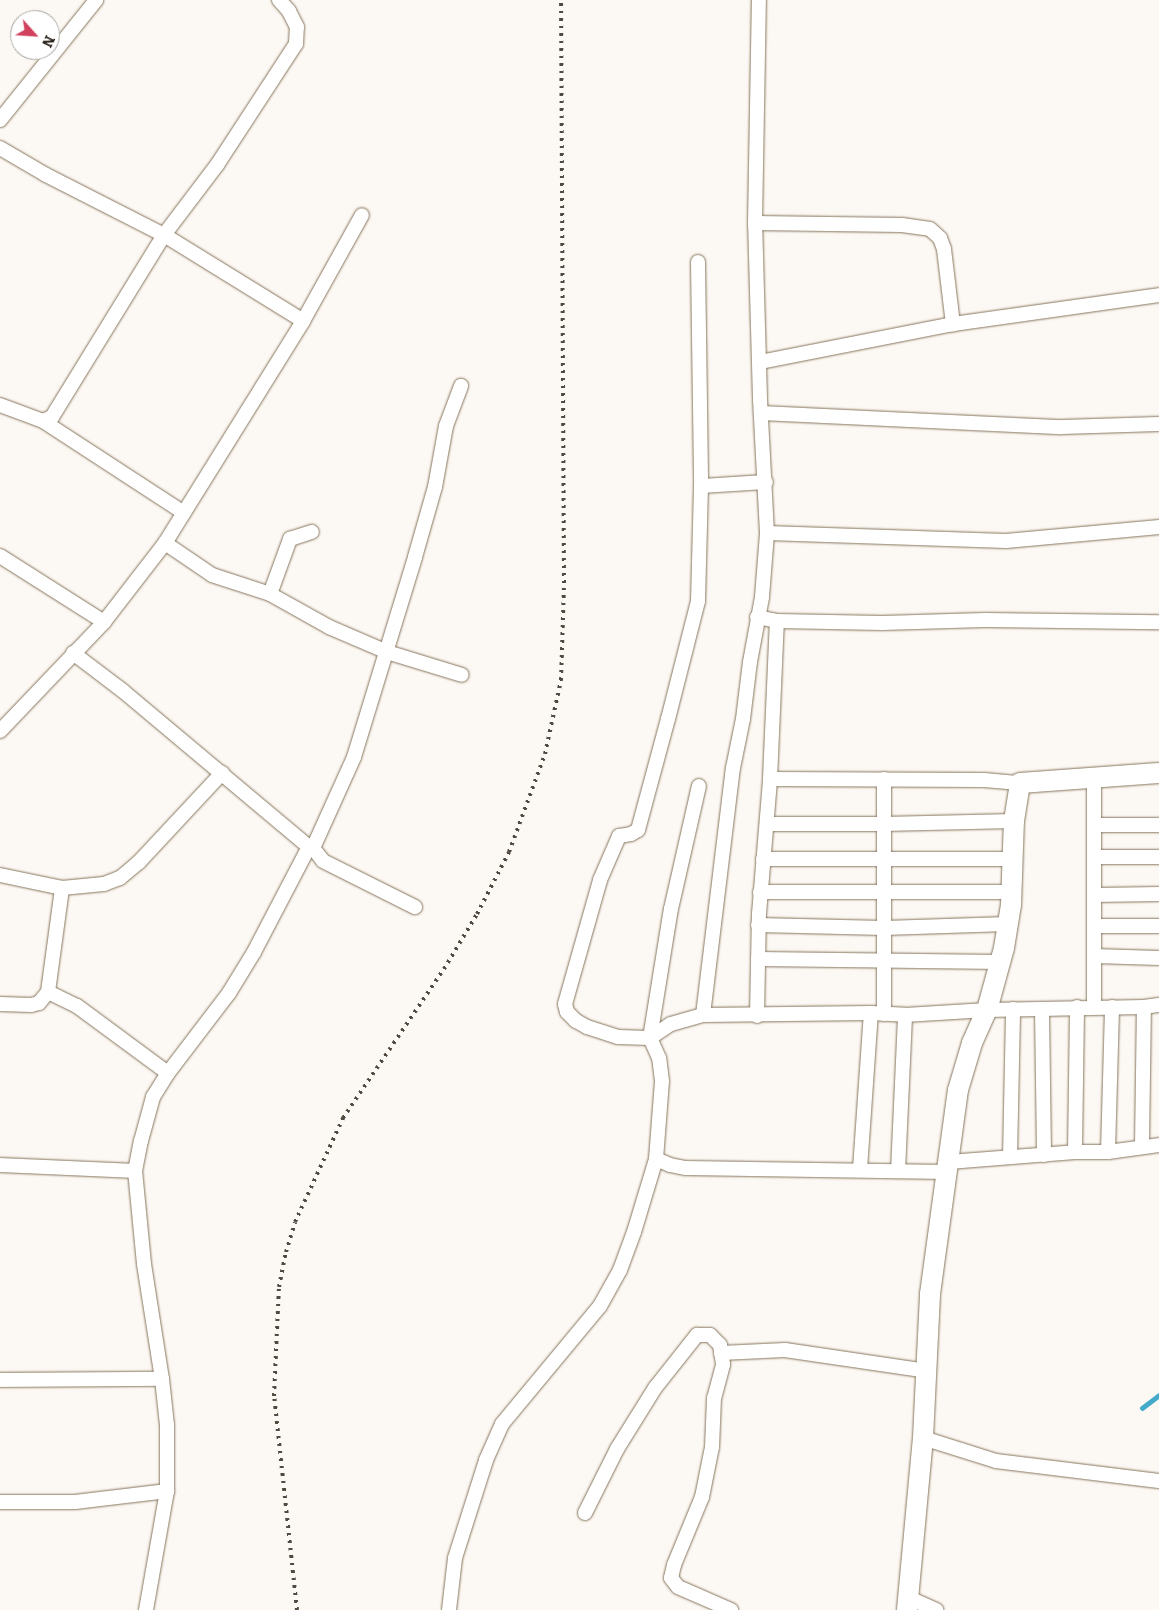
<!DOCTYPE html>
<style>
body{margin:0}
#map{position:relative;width:1159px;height:1610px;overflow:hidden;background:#fcf8f3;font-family:Bitter,serif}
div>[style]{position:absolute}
.stream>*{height:4.5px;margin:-2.25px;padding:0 2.25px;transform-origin:2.25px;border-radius:2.25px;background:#43aac9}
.roads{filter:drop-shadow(0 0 1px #86755c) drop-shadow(0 0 1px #86755c)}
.street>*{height:14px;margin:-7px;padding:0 7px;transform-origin:7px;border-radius:7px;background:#fff}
.secondary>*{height:20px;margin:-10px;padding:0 10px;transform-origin:10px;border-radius:10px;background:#fff}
.rail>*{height:4px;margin-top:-2px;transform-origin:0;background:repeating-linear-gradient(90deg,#504a41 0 2.5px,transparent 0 7.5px)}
span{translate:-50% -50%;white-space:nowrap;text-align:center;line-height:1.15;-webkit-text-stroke:4px #fff;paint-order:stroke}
.north{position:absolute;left:10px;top:10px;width:50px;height:50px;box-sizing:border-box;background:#fff;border:1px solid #a7a5a1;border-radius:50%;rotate:116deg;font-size:14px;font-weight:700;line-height:20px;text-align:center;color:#241d13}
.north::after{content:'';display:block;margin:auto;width:18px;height:22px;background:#d1415e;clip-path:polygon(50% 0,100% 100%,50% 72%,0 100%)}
</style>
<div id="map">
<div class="stream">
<div style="left:1142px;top:1408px;width:21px;rotate:-37deg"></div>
</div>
<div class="roads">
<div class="street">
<div style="left:0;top:120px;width:154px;rotate:-51.3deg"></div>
<div style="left:0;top:148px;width:53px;rotate:30.4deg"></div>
<div style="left:46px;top:175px;width:132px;rotate:27deg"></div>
<div style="left:164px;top:235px;width:163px;rotate:31.7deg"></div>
<div style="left:755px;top:223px;width:147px;rotate:0.8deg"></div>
<div style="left:902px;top:225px;width:28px;rotate:8deg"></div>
<div style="left:930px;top:229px;width:13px;rotate:42deg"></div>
<div style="left:940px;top:238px;width:12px;rotate:70deg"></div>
<div style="left:944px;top:249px;width:76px;rotate:83.2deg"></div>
<div style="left:698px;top:262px;width:224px;rotate:89.2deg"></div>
<div style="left:760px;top:362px;width:197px;rotate:-11.1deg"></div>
<div style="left:953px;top:324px;width:208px;rotate:-8deg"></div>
<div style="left:0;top:405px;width:46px;rotate:20.4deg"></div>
<div style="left:43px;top:421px;width:10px;rotate:-24deg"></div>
<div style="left:52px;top:417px;width:214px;rotate:-58.4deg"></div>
<div style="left:164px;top:235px;width:88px;rotate:-52.9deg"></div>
<div style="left:217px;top:165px;width:145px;rotate:-56.9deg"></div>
<div style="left:296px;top:44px;width:17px;rotate:-87deg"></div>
<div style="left:297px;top:27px;width:18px;rotate:-117deg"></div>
<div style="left:289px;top:11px;width:15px;rotate:-132deg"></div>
<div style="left:761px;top:413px;width:301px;rotate:2.7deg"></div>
<div style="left:1062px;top:427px;width:97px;rotate:-1.8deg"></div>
<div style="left:43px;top:421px;width:168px;rotate:33.1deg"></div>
<div style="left:767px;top:533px;width:239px;rotate:1.9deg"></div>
<div style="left:1006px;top:541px;width:154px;rotate:-5.2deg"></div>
<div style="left:165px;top:543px;width:57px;rotate:34.2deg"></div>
<div style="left:212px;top:575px;width:61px;rotate:18.1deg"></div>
<div style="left:270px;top:594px;width:68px;rotate:29.2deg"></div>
<div style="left:329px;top:627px;width:63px;rotate:23.3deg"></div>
<div style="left:387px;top:652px;width:78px;rotate:17deg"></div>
<div style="left:0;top:556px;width:123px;rotate:32.4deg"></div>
<div style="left:270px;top:594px;width:59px;rotate:-70deg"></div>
<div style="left:290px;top:539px;width:23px;rotate:-18deg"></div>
<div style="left:757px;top:617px;width:20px;rotate:11deg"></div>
<div style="left:777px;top:621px;width:105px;rotate:1.1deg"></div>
<div style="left:882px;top:623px;width:103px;rotate:-1.7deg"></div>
<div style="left:985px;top:620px;width:174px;rotate:0.7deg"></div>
<div style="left:73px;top:653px;width:63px;rotate:37.2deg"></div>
<div style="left:123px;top:691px;width:243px;rotate:40deg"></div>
<div style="left:309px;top:847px;width:4px;rotate:14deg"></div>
<div style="left:313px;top:848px;width:16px;rotate:52deg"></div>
<div style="left:323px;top:861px;width:103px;rotate:26.6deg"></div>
<div style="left:0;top:731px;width:151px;rotate:-46.3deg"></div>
<div style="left:104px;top:622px;width:100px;rotate:-52.3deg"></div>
<div style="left:165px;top:543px;width:261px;rotate:-58.1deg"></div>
<div style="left:303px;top:321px;width:121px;rotate:-60.9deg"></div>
<div style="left:770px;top:779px;width:214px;rotate:0.3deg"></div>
<div style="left:984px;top:780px;width:36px;rotate:5deg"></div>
<div style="left:884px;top:779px;width:235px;rotate:90deg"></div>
<div style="left:767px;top:824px;width:116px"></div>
<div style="left:883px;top:824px;width:131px;rotate:-1.3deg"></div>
<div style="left:1094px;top:825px;width:65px"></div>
<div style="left:313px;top:848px;width:100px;rotate:-65.7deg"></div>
<div style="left:354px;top:757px;width:209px;rotate:-73deg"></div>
<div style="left:415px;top:557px;width:73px;rotate:-74.1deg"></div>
<div style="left:435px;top:487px;width:62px;rotate:-79.8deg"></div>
<div style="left:446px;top:426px;width:43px;rotate:-69.4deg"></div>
<div style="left:1094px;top:857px;width:65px"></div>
<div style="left:763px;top:859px;width:249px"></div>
<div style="left:0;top:875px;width:63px;rotate:11.8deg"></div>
<div style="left:62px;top:888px;width:42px;rotate:-5.4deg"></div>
<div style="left:104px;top:884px;width:17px;rotate:-21deg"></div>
<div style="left:120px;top:878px;width:25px;rotate:-40deg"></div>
<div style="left:139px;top:862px;width:122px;rotate:-47deg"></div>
<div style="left:760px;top:892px;width:252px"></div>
<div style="left:1096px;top:895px;width:63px;rotate:-0.9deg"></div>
<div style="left:758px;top:925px;width:126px;rotate:1.4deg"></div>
<div style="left:884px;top:928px;width:124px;rotate:-1.8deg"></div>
<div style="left:1094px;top:926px;width:65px"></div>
<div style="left:1094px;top:956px;width:65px;rotate:1.8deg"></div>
<div style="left:758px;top:959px;width:242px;rotate:0.7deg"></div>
<div style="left:48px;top:992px;width:32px;rotate:26deg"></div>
<div style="left:77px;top:1006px;width:113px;rotate:36.4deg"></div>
<div style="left:0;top:1004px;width:31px;rotate:2deg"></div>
<div style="left:31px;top:1005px;width:8px;rotate:-14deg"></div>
<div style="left:39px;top:1003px;width:14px;rotate:-51deg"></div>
<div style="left:48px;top:992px;width:105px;rotate:-82.3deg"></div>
<div style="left:1094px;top:1007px;width:230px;rotate:-90deg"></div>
<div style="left:1042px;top:1010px;width:145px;rotate:89.2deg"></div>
<div style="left:703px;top:1015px;width:249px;rotate:-83.1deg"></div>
<div style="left:733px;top:768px;width:50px;rotate:-78.5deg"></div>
<div style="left:743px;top:719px;width:57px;rotate:-83deg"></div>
<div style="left:750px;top:662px;width:66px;rotate:-79.5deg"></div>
<div style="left:762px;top:597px;width:64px;rotate:-85.5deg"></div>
<div style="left:767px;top:533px;width:134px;rotate:-93deg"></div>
<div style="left:760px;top:399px;width:176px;rotate:-91.6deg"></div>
<div style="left:755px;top:223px;width:223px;rotate:-89deg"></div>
<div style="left:757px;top:1016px;width:102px;rotate:-88.9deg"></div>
<div style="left:759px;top:914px;width:135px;rotate:-85.3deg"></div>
<div style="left:770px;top:779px;width:158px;rotate:-87.5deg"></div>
<div style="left:650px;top:1038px;width:25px;rotate:-34deg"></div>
<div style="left:671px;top:1024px;width:33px;rotate:-16deg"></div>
<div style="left:703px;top:1015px;width:168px;rotate:-0.7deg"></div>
<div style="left:871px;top:1013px;width:34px;rotate:3deg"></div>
<div style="left:905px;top:1015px;width:82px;rotate:-3.5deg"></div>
<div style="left:987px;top:1010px;width:157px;rotate:-1.1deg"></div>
<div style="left:1144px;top:1007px;width:15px;rotate:-8deg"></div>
<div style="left:650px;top:1038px;width:131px;rotate:-80.8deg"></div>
<div style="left:671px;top:909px;width:126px;rotate:-77.2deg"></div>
<div style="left:1142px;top:1145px;width:138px;rotate:-89.2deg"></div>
<div style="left:1075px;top:1152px;width:145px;rotate:-89.2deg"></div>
<div style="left:1108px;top:1152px;width:145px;rotate:-88.4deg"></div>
<div style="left:1010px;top:1157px;width:148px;rotate:-88.8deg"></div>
<div style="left:656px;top:1159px;width:15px;rotate:23deg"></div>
<div style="left:670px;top:1165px;width:16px;rotate:11deg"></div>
<div style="left:686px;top:1168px;width:261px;rotate:0.9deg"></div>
<div style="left:949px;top:1162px;width:126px;rotate:-4.5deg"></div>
<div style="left:1075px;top:1152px;width:33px"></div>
<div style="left:1108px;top:1152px;width:51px;rotate:-7.8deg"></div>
<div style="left:0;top:1165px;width:135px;rotate:2.5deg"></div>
<div style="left:860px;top:1169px;width:156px;rotate:-86deg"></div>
<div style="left:898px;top:1171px;width:156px;rotate:-87.4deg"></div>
<div style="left:721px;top:1353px;width:64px;rotate:-2.7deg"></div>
<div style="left:785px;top:1350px;width:145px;rotate:8.4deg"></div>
<div style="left:0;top:1380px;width:162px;rotate:-0.4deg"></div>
<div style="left:923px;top:1438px;width:77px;rotate:17.5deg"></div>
<div style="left:996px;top:1461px;width:164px;rotate:7deg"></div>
<div style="left:0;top:1502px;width:75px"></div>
<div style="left:75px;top:1502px;width:93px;rotate:-6.8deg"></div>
<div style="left:585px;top:1513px;width:72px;rotate:-63.4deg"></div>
<div style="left:617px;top:1449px;width:72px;rotate:-58.1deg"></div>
<div style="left:655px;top:1388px;width:68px;rotate:-51.6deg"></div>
<div style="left:697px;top:1335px;width:13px"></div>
<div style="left:710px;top:1335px;width:14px;rotate:45deg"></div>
<div style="left:720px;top:1345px;width:20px;rotate:81deg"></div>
<div style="left:723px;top:1365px;width:34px;rotate:105deg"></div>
<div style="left:714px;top:1398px;width:49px;rotate:92.3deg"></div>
<div style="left:712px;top:1447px;width:51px;rotate:101.3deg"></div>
<div style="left:702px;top:1497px;width:74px;rotate:112.4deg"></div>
<div style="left:674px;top:1565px;width:13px;rotate:103deg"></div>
<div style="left:671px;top:1578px;width:11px;rotate:52deg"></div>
<div style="left:678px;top:1587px;width:58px;rotate:23.5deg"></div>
<div style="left:909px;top:1598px;width:30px;rotate:24deg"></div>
<div style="left:146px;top:1610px;width:121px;rotate:-80deg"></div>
<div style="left:167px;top:1491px;width:66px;rotate:-90deg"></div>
<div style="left:167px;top:1425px;width:46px;rotate:-96.2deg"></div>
<div style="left:162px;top:1379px;width:116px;rotate:-98.9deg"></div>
<div style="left:144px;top:1264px;width:93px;rotate:-95.5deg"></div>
<div style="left:135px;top:1171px;width:31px;rotate:-79deg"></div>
<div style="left:141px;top:1141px;width:46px;rotate:-74.7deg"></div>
<div style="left:153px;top:1097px;width:28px;rotate:-58deg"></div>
<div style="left:168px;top:1073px;width:101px;rotate:-52.7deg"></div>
<div style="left:229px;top:993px;width:48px;rotate:-58.6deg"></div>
<div style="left:254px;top:952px;width:119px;rotate:-62.4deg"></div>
<div style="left:449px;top:1610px;width:52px;rotate:-83.4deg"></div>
<div style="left:455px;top:1558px;width:103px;rotate:-72.4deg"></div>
<div style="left:486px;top:1460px;width:39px;rotate:-66deg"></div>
<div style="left:502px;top:1424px;width:153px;rotate:-50.3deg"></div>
<div style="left:600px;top:1306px;width:41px;rotate:-60.9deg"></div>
<div style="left:620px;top:1270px;width:40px;rotate:-69.8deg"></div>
<div style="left:634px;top:1232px;width:76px;rotate:-73.2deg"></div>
<div style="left:656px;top:1159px;width:78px;rotate:-85.6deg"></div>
<div style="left:662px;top:1081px;width:23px;rotate:-97deg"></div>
<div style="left:659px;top:1058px;width:22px;rotate:-114deg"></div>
<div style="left:650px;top:1038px;width:32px;rotate:-178deg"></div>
<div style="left:618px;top:1037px;width:33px;rotate:-162deg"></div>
<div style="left:587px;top:1027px;width:13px;rotate:-151deg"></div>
<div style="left:576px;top:1021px;width:13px;rotate:-135deg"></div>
<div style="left:567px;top:1012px;width:8px;rotate:-104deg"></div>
<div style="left:565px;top:1004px;width:129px;rotate:-74.2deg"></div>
<div style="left:600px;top:880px;width:48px;rotate:-66.6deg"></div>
<div style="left:619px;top:836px;width:12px;rotate:-9deg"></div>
<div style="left:631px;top:834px;width:8px;rotate:-30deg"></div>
<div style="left:638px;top:830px;width:115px;rotate:-74.9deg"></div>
<div style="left:668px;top:719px;width:122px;rotate:-75.7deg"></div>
<div style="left:698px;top:601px;width:115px;rotate:-88.5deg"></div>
<div style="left:701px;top:486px;width:65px;rotate:-3.5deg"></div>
</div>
<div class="secondary">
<div style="left:907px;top:1610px;width:173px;rotate:-84.7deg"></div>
<div style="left:923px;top:1438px;width:144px;rotate:-87.2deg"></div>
<div style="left:930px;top:1294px;width:206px;rotate:-82.2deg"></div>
<div style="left:958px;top:1090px;width:49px;rotate:-73.4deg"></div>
<div style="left:972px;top:1043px;width:36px;rotate:-66deg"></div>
<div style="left:987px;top:1010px;width:64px;rotate:-74.7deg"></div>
<div style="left:1004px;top:948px;width:44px;rotate:-80.8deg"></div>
<div style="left:1011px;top:905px;width:84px;rotate:-88deg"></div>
<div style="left:1014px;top:821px;width:38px;rotate:-81deg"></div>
<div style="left:1020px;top:783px;width:139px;rotate:-4.1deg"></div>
</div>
</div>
<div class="rail">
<div style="left:297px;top:1610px;width:215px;rotate:-96.1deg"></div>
<div style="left:274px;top:1396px;width:109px;rotate:-87.4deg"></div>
<div style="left:279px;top:1287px;width:36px;rotate:-79deg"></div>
<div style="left:286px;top:1252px;width:31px;rotate:-73deg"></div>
<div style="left:295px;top:1222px;width:115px;rotate:-65.2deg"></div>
<div style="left:343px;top:1118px;width:180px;rotate:-55.9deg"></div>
<div style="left:444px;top:969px;width:64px;rotate:-59deg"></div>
<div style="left:477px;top:914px;width:70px;rotate:-62.7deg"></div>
<div style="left:509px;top:852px;width:104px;rotate:-69.8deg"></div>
<div style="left:545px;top:754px;width:76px;rotate:-77.8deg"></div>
<div style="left:561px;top:680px;width:97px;rotate:-88.2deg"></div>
<div style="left:564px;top:583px;width:583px;rotate:-90.29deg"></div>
</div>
<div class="north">N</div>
</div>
